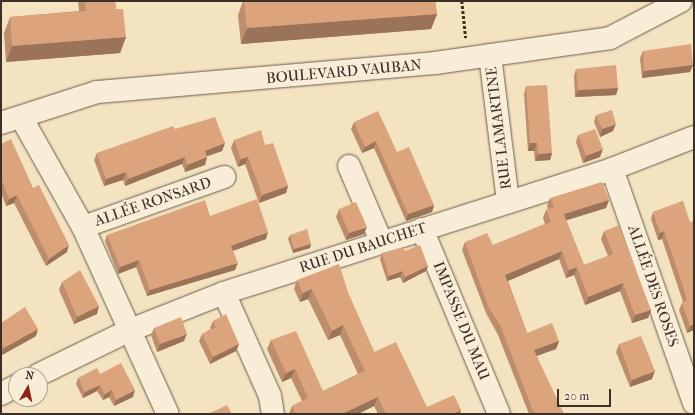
<!DOCTYPE html>
<meta charset="utf-8">
<style>
body{margin:0}
#map{position:relative;width:695px;height:415px;overflow:hidden;background:#f4e3c0;font-family:"IM FELL French Canon",serif}
div>[style]{position:absolute}
.path>*{height:2.5px;margin-top:-1.25px;transform-origin:0;background:repeating-linear-gradient(90deg,#3c2f27 0 3px,transparent 0 5px)}
.roads{filter:drop-shadow(0 0 1px #6a5c4d) drop-shadow(0 0 1px #6a5c4d)}
.minor>*{height:22px;margin:-11px;padding:0 11px;transform-origin:11px;border-radius:11px;background:#f8edd6}
.wall>*{inset:0;background:#bd8d6c}
.shaded-wall>*{inset:0;background:#9a7358}
.building>*{inset:0;background:#dca47d}
span{translate:-50% -50%;white-space:nowrap;text-align:center;line-height:1.15;-webkit-text-stroke:4px #f8edd6;paint-order:stroke}
.street-label{font-size:15px;color:#3c2f27}
.frame{position:absolute;inset:0;border:2px solid #3c2f27;pointer-events:none}
.north{position:absolute;left:8px;top:367px;width:40px;height:40px;box-sizing:border-box;background:#f8edd6;border:1px solid #ada190;border-radius:50%;rotate:9deg;font-size:11px;font-weight:700;line-height:16px;text-align:center;color:#3c2f27}
.north::after{content:'';display:block;margin:auto;width:14px;height:18px;background:#8f2418;clip-path:polygon(50% 0,100% 100%,50% 72%,0 100%)}
.scale{position:absolute;left:557px;top:389px;width:54px;height:18px;box-sizing:border-box;border:2px solid #3c2f27;border-top:0;padding-left:5px;font-size:12px;line-height:14px;white-space:nowrap;color:#3c2f27;-webkit-text-stroke:3px #f8edd6;paint-order:stroke}
</style>
<div id="map">
<div class="path">
<div style="left:462px;top:1px;width:37px;rotate:84deg"></div>
</div>
<div class="roads">
<div class="minor">
<div style="left:490px;top:55px;width:148px;rotate:83deg"></div>
<div style="left:21px;top:117px;width:126px;rotate:60.6deg"></div>
<div style="left:83px;top:227px;width:205px;rotate:65.6deg"></div>
<div style="left:1px;top:123px;width:101px;rotate:-17.9deg"></div>
<div style="left:97px;top:92px;width:339px;rotate:-4.9deg"></div>
<div style="left:435px;top:63px;width:177px;rotate:-8.1deg"></div>
<div style="left:610px;top:38px;width:80px;rotate:-27.5deg"></div>
<div style="left:349px;top:166px;width:82px;rotate:66.9deg"></div>
<div style="left:612px;top:169px;width:248px;rotate:70.7deg"></div>
<div style="left:83px;top:227px;width:150px;rotate:-19.5deg"></div>
<div style="left:422px;top:229px;width:200px;rotate:67.4deg"></div>
<div style="left:224px;top:293px;width:113px;rotate:65.9deg"></div>
<div style="left:270px;top:396px;width:18px;rotate:81deg"></div>
<div style="left:38px;top:375px;width:100px;rotate:-26.1deg"></div>
<div style="left:128px;top:331px;width:103px;rotate:-21.6deg"></div>
<div style="left:224px;top:293px;width:407px;rotate:-17.7deg"></div>
<div style="left:612px;top:169px;width:88px;rotate:-21.3deg"></div>
<div style="left:1px;top:394px;width:17px;rotate:-28deg"></div>
</div>
</div>
<div class="wall">
<div style="clip-path:polygon(78px 1px,115px 1px,116px 9px,126px 37px,120px 53px,6px 62px,4px 33px,10px 17px,79px 11px)"></div>
<div style="clip-path:polygon(243px 1px,435px 1px,437px 14px,431px 29px,241px 44px,238px 15px)"></div>
<div style="clip-path:polygon(643px 51px,693px 65px,690px 72px,642px 78px,640px 58px)"></div>
<div style="clip-path:polygon(576px 69px,618px 88px,616px 95px,575px 97px,574px 76px)"></div>
<div style="clip-path:polygon(526px 86px,552px 153px,550px 160px,535px 161px,534px 151px,528px 151px,524px 94px)"></div>
<div style="clip-path:polygon(596px 115px,613px 131px,600px 137px,594px 122px)"></div>
<div style="clip-path:polygon(354px 122px,397px 152px,434px 205px,432px 212px,406px 221px,374px 148px,362px 153px,351px 129px)"></div>
<div style="clip-path:polygon(175px 129px,225px 143px,222px 151px,207px 156px,205px 165px,185px 172px,182px 164px,125px 186px,123px 180px,104px 186px,94px 160px,97px 153px)"></div>
<div style="clip-path:polygon(578px 135px,600px 157px,583px 163px,576px 142px)"></div>
<div style="clip-path:polygon(234px 140px,265px 145px,288px 186px,286px 193px,259px 203px,245px 164px,238px 167px,231px 148px)"></div>
<div style="clip-path:polygon(1px 144px,33px 188px,67px 252px,46px 266px,14px 203px,6px 206px,1px 193px)"></div>
<div style="clip-path:polygon(550px 198px,609px 200px,606px 208px,566px 220px,584px 265px,608px 256px,601px 239px,604px 231px,651px 310px,648px 318px,632px 323px,620px 291px,585px 305px,574px 275px,566px 278px,559px 259px,508px 281px,527px 333px,559px 341px,556px 349px,536px 356px,564px 414px,529px 414px,498px 335px,486px 313px,462px 250px,465px 242px,493px 245px,545px 224px,543px 218px,546px 210px,548px 209px,547px 206px)"></div>
<div style="clip-path:polygon(683px 201px,694px 330px,687px 333px,679px 310px,682px 303px,683px 302px,662px 239px,658px 240px,651px 219px,653px 212px)"></div>
<div style="clip-path:polygon(339px 209px,364px 234px,346px 240px,336px 217px)"></div>
<div style="clip-path:polygon(210px 216px,266px 239px,233px 251px,235px 270px,147px 296px,136px 267px,118px 274px,105px 241px,107px 235px)"></div>
<div style="clip-path:polygon(290px 235px,311px 244px,310px 248px,293px 253px,288px 239px)"></div>
<div style="clip-path:polygon(405px 251px,428px 266px,426px 271px,403px 283px,400px 277px,387px 281px,380px 259px,382px 253px)"></div>
<div style="clip-path:polygon(297px 280px,349px 295px,374px 352px,427px 407px,460px 414px,378px 414px,374px 406px,358px 414px,289px 414px,292px 406px,302px 401px,291px 378px,282px 382px,267px 349px,271px 340px,323px 391px,358px 374px,340px 335px,328px 340px,308px 299px,300px 302px,294px 289px)"></div>
<div style="clip-path:polygon(62px 282px,97px 314px,74px 324px,59px 290px)"></div>
<div style="clip-path:polygon(213px 321px,239px 344px,236px 351px,210px 364px,199px 341px,202px 334px,211px 329px,210px 328px)"></div>
<div style="clip-path:polygon(1px 323px,36px 336px,2px 355px,1px 354px)"></div>
<div style="clip-path:polygon(154px 328px,184px 341px,157px 352px,151px 335px)"></div>
<div style="clip-path:polygon(619px 344px,652px 379px,630px 387px,616px 352px)"></div>
<div style="clip-path:polygon(100px 374px,133px 397px,114px 406px,109px 397px,103px 400px,97px 391px,83px 398px,76px 384px,78px 378px)"></div>
</div>
<div class="shaded-wall">
<div style="clip-path:polygon(437px 14px,431px 29px,241px 44px,247px 28px)"></div>
<div style="clip-path:polygon(126px 37px,120px 53px,6px 62px,12px 46px)"></div>
<div style="clip-path:polygon(693px 65px,690px 72px,642px 78px,644px 71px)"></div>
<div style="clip-path:polygon(618px 88px,616px 95px,575px 97px,578px 90px)"></div>
<div style="clip-path:polygon(616px 124px,613px 131px,600px 137px,602px 129px)"></div>
<div style="clip-path:polygon(376px 141px,374px 148px,362px 153px,365px 147px)"></div>
<div style="clip-path:polygon(225px 143px,222px 151px,202px 158px,205px 151px)"></div>
<div style="clip-path:polygon(530px 143px,537px 143px,534px 151px,528px 151px)"></div>
<div style="clip-path:polygon(603px 149px,600px 157px,583px 163px,586px 156px)"></div>
<div style="clip-path:polygon(552px 153px,550px 160px,535px 161px,538px 154px)"></div>
<div style="clip-path:polygon(185px 157px,182px 164px,125px 186px,128px 179px)"></div>
<div style="clip-path:polygon(207px 157px,205px 165px,185px 172px,187px 165px)"></div>
<div style="clip-path:polygon(248px 157px,245px 164px,238px 167px,241px 159px)"></div>
<div style="clip-path:polygon(126px 172px,123px 180px,104px 186px,106px 179px)"></div>
<div style="clip-path:polygon(288px 186px,286px 193px,259px 203px,262px 195px)"></div>
<div style="clip-path:polygon(17px 195px,14px 203px,6px 206px,9px 199px)"></div>
<div style="clip-path:polygon(609px 200px,606px 208px,561px 222px,564px 214px)"></div>
<div style="clip-path:polygon(434px 205px,432px 212px,406px 221px,408px 214px)"></div>
<div style="clip-path:polygon(367px 227px,364px 234px,346px 240px,349px 233px)"></div>
<div style="clip-path:polygon(664px 231px,662px 239px,658px 240px,660px 233px)"></div>
<div style="clip-path:polygon(268px 232px,266px 239px,229px 252px,231px 246px)"></div>
<div style="clip-path:polygon(311px 244px,310px 248px,293px 253px,294px 249px)"></div>
<div style="clip-path:polygon(69px 245px,67px 252px,46px 266px,49px 259px)"></div>
<div style="clip-path:polygon(562px 251px,559px 259px,503px 283px,505px 275px)"></div>
<div style="clip-path:polygon(139px 260px,136px 267px,118px 274px,120px 267px)"></div>
<div style="clip-path:polygon(238px 263px,235px 270px,147px 296px,150px 290px)"></div>
<div style="clip-path:polygon(428px 266px,426px 271px,403px 283px,405px 277px)"></div>
<div style="clip-path:polygon(577px 267px,574px 275px,566px 278px,569px 270px)"></div>
<div style="clip-path:polygon(403px 271px,400px 277px,387px 281px,389px 276px)"></div>
<div style="clip-path:polygon(623px 283px,620px 291px,585px 305px,588px 297px)"></div>
<div style="clip-path:polygon(312px 289px,308px 299px,300px 302px,303px 293px)"></div>
<div style="clip-path:polygon(99px 306px,97px 314px,74px 324px,77px 317px)"></div>
<div style="clip-path:polygon(651px 310px,648px 318px,632px 323px,635px 315px)"></div>
<div style="clip-path:polygon(694px 324px,694px 330px,687px 333px,690px 326px)"></div>
<div style="clip-path:polygon(343px 325px,340px 335px,328px 340px,332px 331px)"></div>
<div style="clip-path:polygon(38px 329px,36px 336px,2px 355px,4px 348px)"></div>
<div style="clip-path:polygon(187px 334px,184px 341px,157px 352px,160px 344px)"></div>
<div style="clip-path:polygon(559px 341px,556px 349px,531px 358px,534px 350px)"></div>
<div style="clip-path:polygon(239px 344px,236px 351px,210px 364px,213px 357px)"></div>
<div style="clip-path:polygon(295px 369px,291px 378px,282px 382px,286px 373px)"></div>
<div style="clip-path:polygon(655px 371px,652px 379px,630px 387px,632px 380px)"></div>
<div style="clip-path:polygon(100px 385px,97px 391px,83px 398px,85px 392px)"></div>
<div style="clip-path:polygon(112px 390px,109px 397px,103px 400px,105px 394px)"></div>
<div style="clip-path:polygon(135px 390px,133px 397px,114px 406px,116px 400px)"></div>
<div style="clip-path:polygon(378px 397px,374px 406px,358px 414px,342px 414px)"></div>
<div style="clip-path:polygon(461px 410px,460px 414px,455px 414px,455px 413px)"></div>
</div>
<div class="building">
<div style="clip-path:polygon(85px 1px,115px 1px,116px 9px,123px 9px,126px 37px,12px 46px,10px 17px,86px 11px)"></div>
<div style="clip-path:polygon(244px 1px,435px 1px,437px 14px,247px 28px)"></div>
<div style="clip-path:polygon(691px 44px,693px 65px,644px 71px,643px 51px)"></div>
<div style="clip-path:polygon(616px 65px,618px 88px,578px 90px,576px 69px)"></div>
<div style="clip-path:polygon(547px 85px,552px 153px,538px 154px,537px 143px,530px 143px,526px 86px)"></div>
<div style="clip-path:polygon(612px 110px,616px 124px,602px 129px,596px 115px)"></div>
<div style="clip-path:polygon(378px 111px,397px 152px,409px 147px,434px 205px,408px 214px,376px 141px,365px 147px,354px 122px)"></div>
<div style="clip-path:polygon(215px 117px,225px 143px,205px 151px,207px 157px,187px 165px,185px 157px,128px 179px,126px 172px,106px 179px,97px 153px,173px 126px,175px 129px)"></div>
<div style="clip-path:polygon(595px 129px,603px 149px,586px 156px,578px 135px)"></div>
<div style="clip-path:polygon(261px 130px,265px 145px,273px 143px,288px 186px,262px 195px,248px 157px,241px 159px,234px 140px)"></div>
<div style="clip-path:polygon(11px 139px,33px 188px,39px 185px,69px 245px,49px 259px,17px 195px,9px 199px,1px 178px,1px 144px)"></div>
<div style="clip-path:polygon(602px 182px,609px 200px,564px 214px,584px 265px,613px 254px,604px 231px,619px 225px,651px 310px,635px 315px,623px 283px,588px 297px,577px 267px,569px 270px,562px 251px,505px 275px,527px 333px,552px 323px,559px 341px,534px 350px,564px 414px,539px 414px,533px 411px,501px 327px,488px 306px,465px 242px,487px 233px,493px 245px,551px 222px,546px 210px,554px 207px,550px 198px)"></div>
<div style="clip-path:polygon(257px 199px,268px 232px,231px 246px,238px 263px,150px 290px,139px 260px,120px 267px,107px 235px,205px 200px,210px 216px)"></div>
<div style="clip-path:polygon(683px 201px,690px 222px,694px 221px,694px 324px,690px 326px,682px 303px,687px 300px,680px 277px,664px 231px,660px 233px,653px 212px)"></div>
<div style="clip-path:polygon(356px 202px,367px 227px,349px 233px,339px 209px)"></div>
<div style="clip-path:polygon(307px 229px,311px 244px,294px 249px,290px 235px)"></div>
<div style="clip-path:polygon(420px 245px,428px 266px,405px 277px,403px 271px,389px 276px,382px 253px,403px 247px,405px 251px)"></div>
<div style="clip-path:polygon(339px 264px,349px 295px,374px 352px,396px 342px,427px 407px,454px 395px,461px 410px,455px 413px,456px 414px,386px 414px,378px 397px,342px 414px,296px 414px,292px 406px,308px 398px,295px 369px,286px 373px,271px 340px,296px 331px,323px 391px,365px 371px,343px 325px,332px 331px,312px 289px,303px 293px,297px 280px)"></div>
<div style="clip-path:polygon(80px 270px,99px 306px,77px 317px,62px 282px)"></div>
<div style="clip-path:polygon(25px 307px,38px 329px,4px 348px,1px 343px,1px 323px)"></div>
<div style="clip-path:polygon(226px 314px,239px 344px,213px 357px,202px 334px,216px 327px,213px 321px)"></div>
<div style="clip-path:polygon(181px 317px,187px 334px,160px 344px,154px 328px)"></div>
<div style="clip-path:polygon(641px 336px,655px 371px,632px 380px,619px 344px)"></div>
<div style="clip-path:polygon(121px 363px,135px 390px,116px 400px,112px 390px,105px 394px,100px 385px,85px 392px,78px 378px,97px 368px,100px 374px)"></div>
<div style="clip-path:polygon(227px 405px,232px 414px,208px 414px)"></div>
</div>
<div class="street-label">
<span style="left:344px;top:72px;rotate:-5deg">BOULEVARD VAUBAN</span>
<span style="left:499px;top:128px;rotate:-97deg">RUE LAMARTINE</span>
<span style="left:153px;top:202px;rotate:-19deg">ALLÉE RONSARD</span>
<span style="left:363px;top:248px;rotate:-18deg">RUE DU BAUCHET</span>
<span style="left:653px;top:286px;rotate:71deg">ALLÉE DES ROSES</span>
<span style="left:461px;top:321px;rotate:68deg">IMPASSE DU MAU</span>
</div>
<div class="frame"></div>
<div class="north">N</div>
<div class="scale">20 m</div>
</div>
